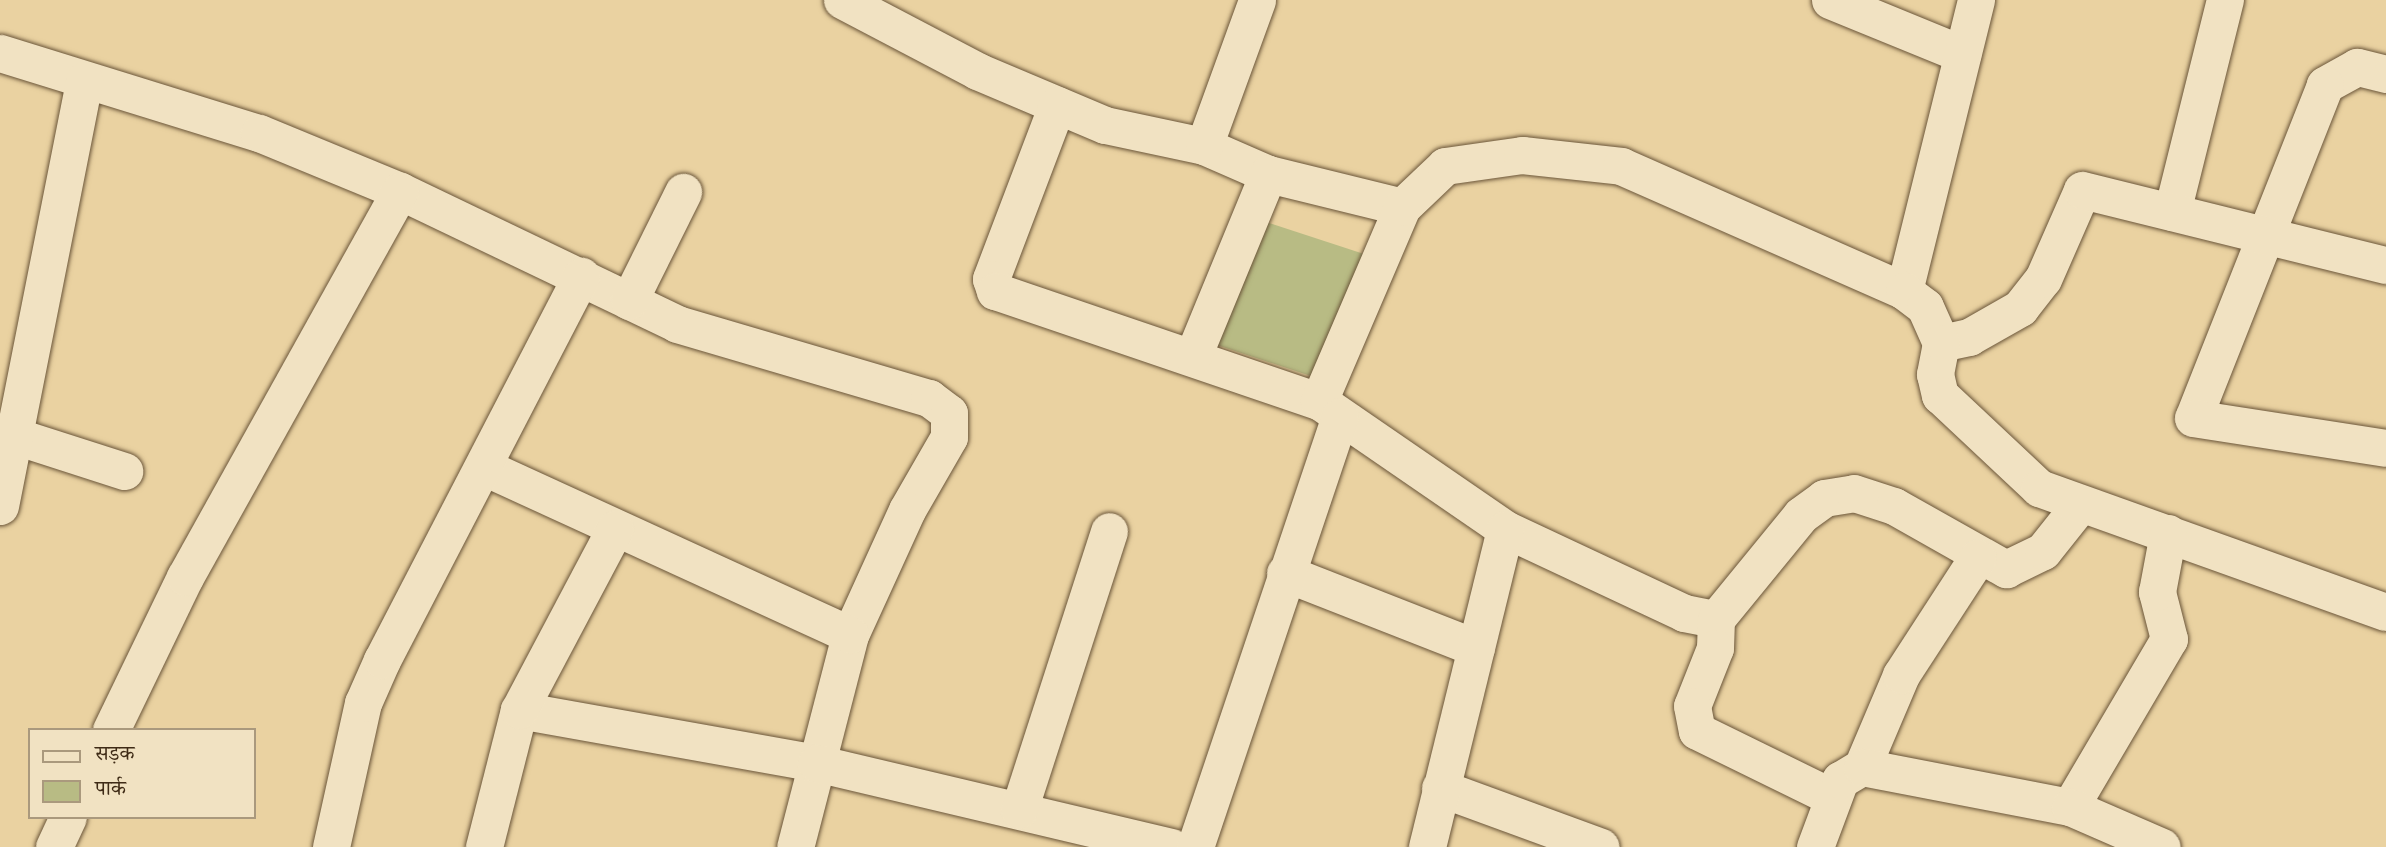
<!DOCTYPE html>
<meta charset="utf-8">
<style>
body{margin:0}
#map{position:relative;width:2386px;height:847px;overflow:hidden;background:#ead2a1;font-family:Vollkorn,"Noto Serif Devanagari",serif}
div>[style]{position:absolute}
.green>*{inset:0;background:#b8bb84}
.roads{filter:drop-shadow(0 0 2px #6a5539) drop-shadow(0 0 2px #6a5539)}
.street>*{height:37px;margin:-18.5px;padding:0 18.5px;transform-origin:18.5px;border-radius:18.5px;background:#f1e2c2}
span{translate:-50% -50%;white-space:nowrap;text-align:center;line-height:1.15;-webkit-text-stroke:5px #f1e2c2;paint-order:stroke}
.legend{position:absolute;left:28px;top:728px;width:228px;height:91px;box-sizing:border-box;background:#f1e2c2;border:2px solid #aa997d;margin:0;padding:9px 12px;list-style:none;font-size:21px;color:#3f2b16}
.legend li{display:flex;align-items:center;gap:14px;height:35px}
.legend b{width:35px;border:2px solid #aa997d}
</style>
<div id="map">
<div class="green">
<div style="clip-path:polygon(1257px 219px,1364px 254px,1323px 380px,1217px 345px)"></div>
</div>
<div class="roads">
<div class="street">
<div style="left:842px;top:0;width:153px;rotate:27.7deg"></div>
<div style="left:977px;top:71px;width:139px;rotate:22.9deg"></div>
<div style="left:1105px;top:125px;width:101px;rotate:12deg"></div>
<div style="left:1204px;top:146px;width:70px;rotate:23.6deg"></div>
<div style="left:1268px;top:174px;width:138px;rotate:13.8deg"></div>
<div style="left:1830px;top:0;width:143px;rotate:22.2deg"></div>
<div style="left:0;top:53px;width:271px;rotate:17.2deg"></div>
<div style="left:259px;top:133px;width:152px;rotate:22.4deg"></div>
<div style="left:400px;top:191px;width:307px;rotate:25.6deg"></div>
<div style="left:677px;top:324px;width:263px;rotate:16.4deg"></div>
<div style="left:929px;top:398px;width:25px;rotate:37deg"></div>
<div style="left:949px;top:413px;width:24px;rotate:90deg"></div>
<div style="left:949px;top:437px;width:84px;rotate:119.9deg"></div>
<div style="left:907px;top:510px;width:137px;rotate:114.5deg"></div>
<div style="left:850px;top:635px;width:219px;rotate:104.5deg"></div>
<div style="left:2386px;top:74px;width:30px;rotate:-166deg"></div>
<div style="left:2357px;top:67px;width:37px;rotate:151deg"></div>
<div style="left:2325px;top:85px;width:358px;rotate:111.6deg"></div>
<div style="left:2193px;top:418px;width:195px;rotate:8.8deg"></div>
<div style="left:1057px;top:105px;width:186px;rotate:110.8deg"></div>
<div style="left:991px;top:279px;width:13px;rotate:72deg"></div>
<div style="left:995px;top:291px;width:342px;rotate:18.8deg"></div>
<div style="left:1319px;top:401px;width:226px;rotate:34.5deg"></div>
<div style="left:1505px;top:529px;width:198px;rotate:25.1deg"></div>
<div style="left:1684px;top:613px;width:33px;rotate:11deg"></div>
<div style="left:1716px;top:619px;width:134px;rotate:-50.7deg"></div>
<div style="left:1801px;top:515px;width:29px;rotate:-36deg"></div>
<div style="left:1824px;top:498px;width:30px;rotate:-9deg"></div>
<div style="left:1854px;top:493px;width:42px;rotate:18deg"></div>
<div style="left:1894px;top:506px;width:129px;rotate:29.4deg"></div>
<div style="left:2006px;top:569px;width:41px;rotate:-25.9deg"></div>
<div style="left:2043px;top:551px;width:56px;rotate:-51.5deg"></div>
<div style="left:1204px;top:146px;width:155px;rotate:-70deg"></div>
<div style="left:2172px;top:212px;width:219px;rotate:-76deg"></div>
<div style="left:1904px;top:291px;width:300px;rotate:-76.1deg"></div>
<div style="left:629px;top:301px;width:122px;rotate:-63.6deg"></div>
<div style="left:1941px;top:343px;width:29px;rotate:-12deg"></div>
<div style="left:1969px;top:337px;width:59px;rotate:-29.6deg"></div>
<div style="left:2020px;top:308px;width:37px;rotate:-52deg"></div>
<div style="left:2043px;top:279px;width:97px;rotate:-66.3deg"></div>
<div style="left:2082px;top:190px;width:313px;rotate:13.9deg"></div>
<div style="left:1193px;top:356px;width:197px;rotate:-67.6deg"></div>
<div style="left:1319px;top:401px;width:211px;rotate:-66.8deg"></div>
<div style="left:1402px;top:207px;width:59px;rotate:-43.6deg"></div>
<div style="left:1445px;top:166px;width:78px;rotate:-8.1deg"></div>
<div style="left:1522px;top:155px;width:100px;rotate:6.3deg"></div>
<div style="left:1621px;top:166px;width:309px;rotate:23.8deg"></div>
<div style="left:1904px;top:291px;width:26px;rotate:37deg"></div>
<div style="left:1925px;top:307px;width:39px;rotate:66deg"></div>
<div style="left:1941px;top:343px;width:32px;rotate:101deg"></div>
<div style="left:1935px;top:374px;width:22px;rotate:77deg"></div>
<div style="left:1940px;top:395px;width:136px;rotate:43.2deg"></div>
<div style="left:2039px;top:488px;width:368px;rotate:19.7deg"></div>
<div style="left:12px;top:435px;width:118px;rotate:17.8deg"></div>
<div style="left:486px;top:468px;width:400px;rotate:24.6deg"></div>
<div style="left:0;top:506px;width:434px;rotate:-78.8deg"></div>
<div style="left:1285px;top:573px;width:205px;rotate:21.4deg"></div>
<div style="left:1716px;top:619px;width:29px;rotate:92deg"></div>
<div style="left:1715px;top:648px;width:62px;rotate:111.6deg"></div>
<div style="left:1692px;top:706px;width:25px;rotate:79deg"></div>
<div style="left:1697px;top:731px;width:150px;rotate:26.1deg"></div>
<div style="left:519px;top:710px;width:302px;rotate:10.1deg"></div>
<div style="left:816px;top:763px;width:365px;rotate:13.3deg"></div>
<div style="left:111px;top:730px;width:170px;rotate:-64.2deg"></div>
<div style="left:185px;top:577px;width:442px;rotate:-60.9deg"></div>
<div style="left:1862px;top:767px;width:100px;rotate:-67deg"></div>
<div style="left:1901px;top:675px;width:140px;rotate:-57deg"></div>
<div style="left:1440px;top:788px;width:171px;rotate:20.1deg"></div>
<div style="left:2070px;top:807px;width:195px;rotate:-59.5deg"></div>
<div style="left:2169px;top:639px;width:49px;rotate:-104.3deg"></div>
<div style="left:2157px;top:592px;width:60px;rotate:-79.4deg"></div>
<div style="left:1019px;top:810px;width:293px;rotate:-72.1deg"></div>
<div style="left:54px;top:847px;width:33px;rotate:-65deg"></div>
<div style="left:331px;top:847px;width:148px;rotate:-77.5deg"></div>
<div style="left:363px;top:703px;width:47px;rotate:-66.2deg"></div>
<div style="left:382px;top:660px;width:433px;rotate:-62.6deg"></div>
<div style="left:484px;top:847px;width:141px;rotate:-75.7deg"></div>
<div style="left:519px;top:710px;width:205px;rotate:-62.1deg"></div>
<div style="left:1195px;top:847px;width:454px;rotate:-71.4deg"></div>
<div style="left:1427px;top:847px;width:327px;rotate:-76.2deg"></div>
<div style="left:1815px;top:847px;width:72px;rotate:-69.5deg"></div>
<div style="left:1840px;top:780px;width:26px;rotate:-31deg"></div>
<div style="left:1862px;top:767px;width:212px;rotate:10.9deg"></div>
<div style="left:2070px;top:807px;width:100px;rotate:23.5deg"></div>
</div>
</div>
<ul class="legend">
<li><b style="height:9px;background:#f1e2c2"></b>सड़क</li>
<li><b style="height:19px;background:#b8bb84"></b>पार्क</li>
</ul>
</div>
